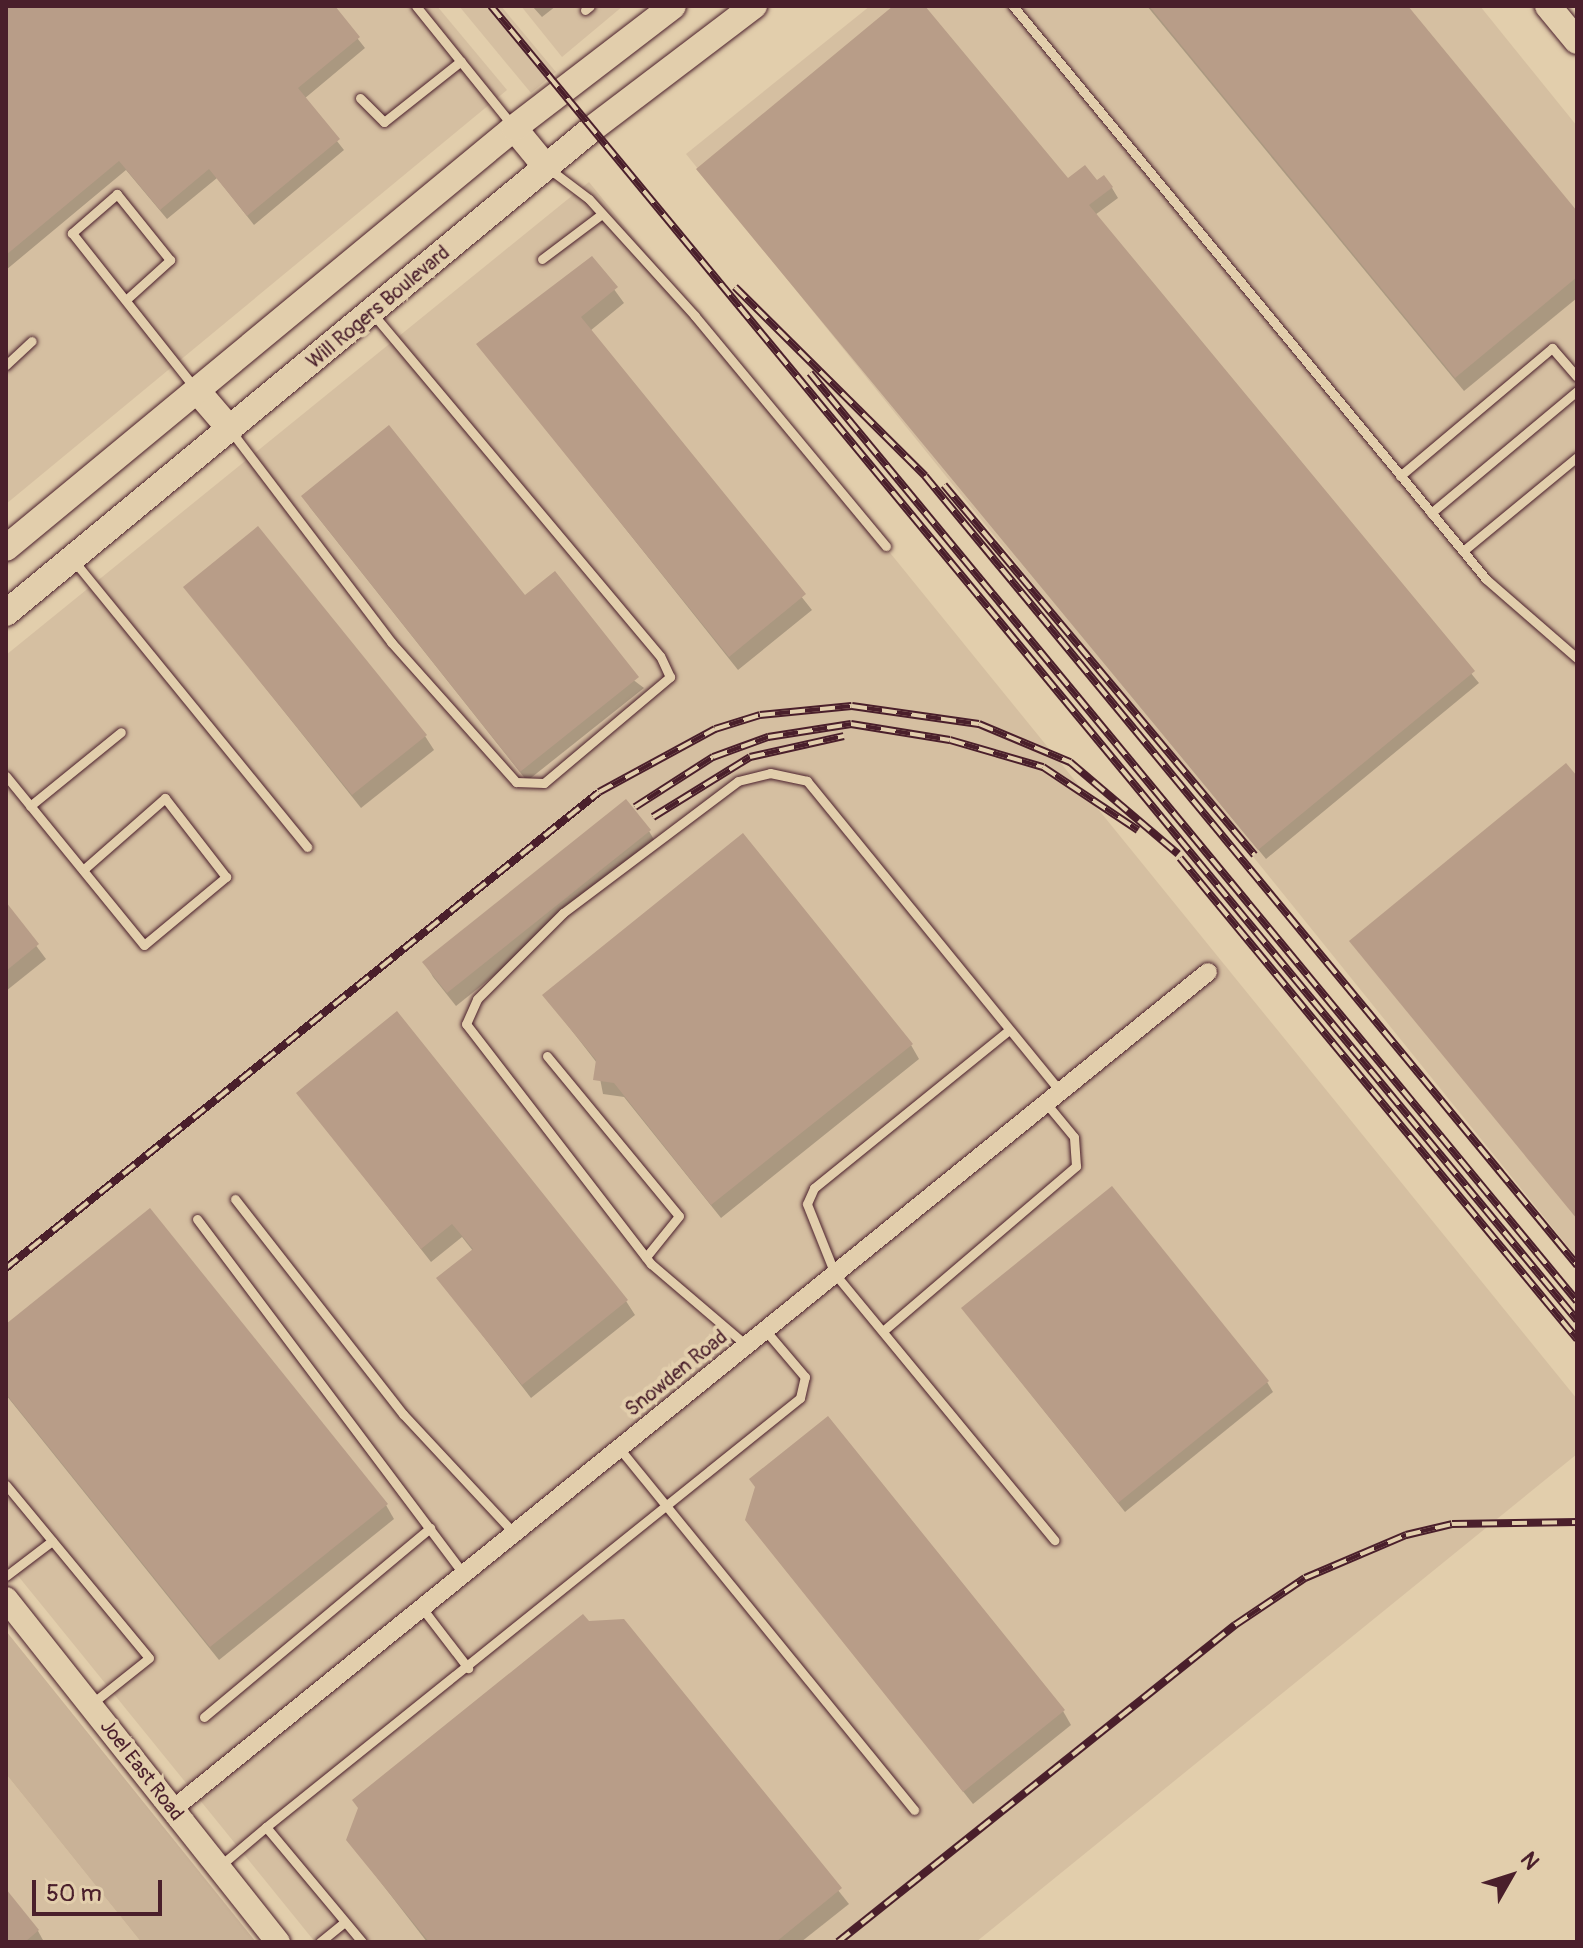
<!DOCTYPE html>
<style>
body{margin:0}
#map{position:relative;width:1583px;height:1948px;overflow:hidden;background:#e2ceac;font-family:Pangolin,sans-serif}
div>[style]{position:absolute}
.built>*{inset:0;background:#d5bfa1}
.green>*{inset:0;background:#c9b297}
.shadow>*{inset:0;background:#0003}
.building>*{inset:0;background:#b89d88}
.roads{filter:drop-shadow(0 0 2px #4a1f2b) drop-shadow(0 0 2px #4a1f2b)}
.service>*{height:9px;margin:-4.5px;padding:0 4.5px;transform-origin:4.5px;border-radius:4.5px;background:#e2ceac}
.minor>*{height:18px;margin:-9px;padding:0 9px;transform-origin:9px;border-radius:9px;background:#e2ceac}
.tertiary>*{height:24px;margin:-12px;padding:0 12px;transform-origin:12px;border-radius:12px;background:#e2ceac}
.secondary>*{height:26px;margin:-13px;padding:0 13px;transform-origin:13px;border-radius:13px;background:#e2ceac}
.rail>*{height:8px;margin-top:-4px;transform-origin:0;background:repeating-linear-gradient(90deg,#e2ceac 0 15px,#4a1f2b 0 30px);box-sizing:border-box;border-block:2px solid #4a1f2b}
span{translate:-50% -50%;white-space:nowrap;text-align:center;line-height:1.15;-webkit-text-stroke:8px #e2ceac;paint-order:stroke}
.street-label{font-size:20px;color:#4a1f2b}
.frame{position:absolute;inset:0;border:8px solid #4a1f2b;pointer-events:none}
.north{position:absolute;left:1471px;top:1836px;width:80px;height:80px;-webkit-text-stroke:6px #e2ceac;paint-order:stroke;rotate:51deg;font-size:22px;font-weight:700;line-height:32px;text-align:center;color:#4a1f2b}
.north::after{content:'';display:block;margin:auto;width:28px;height:36px;background:#4a1f2b;clip-path:polygon(50% 0,100% 100%,50% 72%,0 100%)}
.scale{position:absolute;left:32px;top:1880px;width:130px;height:36px;box-sizing:border-box;border:4px solid #4a1f2b;border-top:0;padding-left:10px;font-size:24px;line-height:28px;white-space:nowrap;color:#4a1f2b;-webkit-text-stroke:6px #e2ceac;paint-order:stroke}
</style>
<div id="map">
<div class="built">
<div style="clip-path:polygon(6px 6px,437px 6px,507px 90px,6px 504px)"></div>
<div style="clip-path:polygon(459px 6px,501px 6px,556px 72px,531px 93px)"></div>
<div style="clip-path:polygon(521px 6px,623px 6px,562px 57px)"></div>
<div style="clip-path:polygon(870px 6px,1480px 6px,1577px 126px,1577px 1258px,686px 154px)"></div>
<div style="clip-path:polygon(589px 182px,1577px 1399px,1577px 1454px,976px 1942px,315px 1942px,6px 1561px,6px 655px)"></div>
<div style="clip-path:polygon(6px 1774px,141px 1942px,6px 1942px)"></div>
</div>
<div class="green">
<div style="clip-path:polygon(6px 1631px,256px 1942px,141px 1942px,6px 1774px)"></div>
</div>
<div class="shadow">
<div style="clip-path:polygon(6px 6px,332px 6px,365px 48px,304px 99px,344px 150px,254px 225px,217px 178px,167px 219px,126px 170px,6px 270px)"></div>
<div style="clip-path:polygon(532px 6px,556px 6px,542px 17px)"></div>
<div style="clip-path:polygon(896px 6px,923px 6px,1067px 181px,1112px 188px,1118px 198px,1095px 215px,1479px 683px,1266px 859px,699px 169px)"></div>
<div style="clip-path:polygon(1147px 6px,1405px 6px,1577px 214px,1577px 298px,1464px 391px)"></div>
<div style="clip-path:polygon(592px 259px,624px 303px,590px 331px,812px 610px,738px 670px,479px 345px)"></div>
<div style="clip-path:polygon(309px 506px,525px 598px,644px 688px,527px 781px)"></div>
<div style="clip-path:polygon(186px 588px,425px 736px,434px 750px,361px 808px)"></div>
<div style="clip-path:polygon(649px 831px,657px 845px,456px 1006px,433px 977px,425px 963px)"></div>
<div style="clip-path:polygon(6px 905px,46px 959px,6px 991px)"></div>
<div style="clip-path:polygon(545px 996px,911px 1045px,919px 1059px,721px 1218px,624px 1097px,603px 1094px,597px 1063px)"></div>
<div style="clip-path:polygon(298px 1093px,626px 1301px,635px 1315px,531px 1398px,439px 1279px,473px 1251px,462px 1237px,431px 1262px)"></div>
<div style="clip-path:polygon(970px 1318px,1267px 1382px,1273px 1392px,1125px 1512px)"></div>
<div style="clip-path:polygon(6px 1330px,386px 1505px,394px 1519px,219px 1660px,6px 1395px)"></div>
<div style="clip-path:polygon(748px 1519px,1063px 1711px,1071px 1725px,973px 1804px)"></div>
<div style="clip-path:polygon(623px 1621px,849px 1904px,801px 1942px,427px 1942px,348px 1840px,588px 1623px)"></div>
<div style="clip-path:polygon(6px 1892px,38px 1931px,44px 1942px,6px 1942px)"></div>
</div>
<div class="building">
<div style="clip-path:polygon(6px 6px,335px 6px,360px 37px,298px 88px,340px 139px,247px 216px,209px 169px,160px 210px,119px 161px,6px 255px)"></div>
<div style="clip-path:polygon(893px 6px,925px 6px,1068px 178px,1085px 165px,1097px 180px,1104px 175px,1113px 187px,1089px 205px,1475px 671px,1258px 850px,696px 169px)"></div>
<div style="clip-path:polygon(1149px 6px,1408px 6px,1577px 211px,1577px 277px,1455px 378px)"></div>
<div style="clip-path:polygon(592px 256px,618px 287px,581px 317px,806px 594px,729px 657px,476px 344px)"></div>
<div style="clip-path:polygon(389px 425px,525px 595px,555px 571px,639px 677px,520px 772px,301px 496px)"></div>
<div style="clip-path:polygon(258px 526px,427px 735px,352px 795px,183px 587px)"></div>
<div style="clip-path:polygon(1566px 763px,1577px 776px,1577px 1219px,1349px 941px)"></div>
<div style="clip-path:polygon(626px 799px,651px 830px,447px 993px,422px 962px)"></div>
<div style="clip-path:polygon(743px 833px,913px 1044px,711px 1205px,614px 1083px,593px 1080px,596px 1060px,542px 995px)"></div>
<div style="clip-path:polygon(6px 902px,39px 944px,6px 971px)"></div>
<div style="clip-path:polygon(397px 1011px,628px 1300px,522px 1385px,436px 1278px,473px 1249px,452px 1224px,421px 1249px,296px 1093px)"></div>
<div style="clip-path:polygon(1112px 1186px,1269px 1381px,1118px 1503px,961px 1308px)"></div>
<div style="clip-path:polygon(150px 1208px,388px 1504px,210px 1647px,6px 1394px,6px 1324px)"></div>
<div style="clip-path:polygon(828px 1416px,1065px 1710px,963px 1792px,745px 1520px,755px 1487px,749px 1479px)"></div>
<div style="clip-path:polygon(583px 1614px,589px 1621px,624px 1619px,842px 1888px,776px 1942px,429px 1942px,346px 1840px,358px 1808px,352px 1800px)"></div>
<div style="clip-path:polygon(6px 1889px,39px 1930px,25px 1942px,6px 1942px)"></div>
</div>
<div class="roads">
<div class="service">
<div style="left:416px;top:6px;width:153px;rotate:51.1deg"></div>
<div style="left:1013px;top:6px;width:743px;rotate:50.46deg"></div>
<div style="left:1486px;top:579px;width:121px;rotate:41deg"></div>
<div style="left:585px;top:10px;width:6px;rotate:-39deg"></div>
<div style="left:360px;top:98px;width:34px;rotate:45deg"></div>
<div style="left:384px;top:122px;width:98px;rotate:-38.4deg"></div>
<div style="left:548px;top:168px;width:51px;rotate:37.1deg"></div>
<div style="left:589px;top:199px;width:158px;rotate:47.8deg"></div>
<div style="left:695px;top:316px;width:299px;rotate:50.3deg"></div>
<div style="left:542px;top:259px;width:75px;rotate:-36.9deg"></div>
<div style="left:128px;top:298px;width:57px;rotate:-42.1deg"></div>
<div style="left:170px;top:260px;width:85px;rotate:-128.8deg"></div>
<div style="left:117px;top:194px;width:60px;rotate:139.1deg"></div>
<div style="left:72px;top:233px;width:196px;rotate:51.6deg"></div>
<div style="left:6px;top:365px;width:35px;rotate:-43deg"></div>
<div style="left:231px;top:431px;width:265px;rotate:52.8deg"></div>
<div style="left:391px;top:642px;width:188px;rotate:48.2deg"></div>
<div style="left:516px;top:782px;width:28px;rotate:2deg"></div>
<div style="left:544px;top:783px;width:165px;rotate:-40.1deg"></div>
<div style="left:670px;top:677px;width:23px;rotate:-115deg"></div>
<div style="left:660px;top:656px;width:448px;rotate:-130deg"></div>
<div style="left:1400px;top:476px;width:199px;rotate:-40.1deg"></div>
<div style="left:1552px;top:348px;width:38px;rotate:49deg"></div>
<div style="left:1431px;top:513px;width:190px;rotate:-39.9deg"></div>
<div style="left:1463px;top:551px;width:148px;rotate:-39.5deg"></div>
<div style="left:74px;top:561px;width:369px;rotate:50.8deg"></div>
<div style="left:6px;top:776px;width:218px;rotate:50.8deg"></div>
<div style="left:144px;top:945px;width:107px;rotate:-39.7deg"></div>
<div style="left:226px;top:877px;width:100px;rotate:-127.7deg"></div>
<div style="left:165px;top:798px;width:109px;rotate:138.7deg"></div>
<div style="left:30px;top:806px;width:117px;rotate:-39.1deg"></div>
<div style="left:1009px;top:1030px;width:251px;rotate:141deg"></div>
<div style="left:814px;top:1188px;width:17px;rotate:114deg"></div>
<div style="left:807px;top:1204px;width:75px;rotate:68.2deg"></div>
<div style="left:835px;top:1274px;width:345px;rotate:50.5deg"></div>
<div style="left:547px;top:1056px;width:207px;rotate:50.5deg"></div>
<div style="left:679px;top:1216px;width:53px;rotate:128.8deg"></div>
<div style="left:235px;top:1199px;width:273px;rotate:52deg"></div>
<div style="left:403px;top:1414px;width:163px;rotate:47deg"></div>
<div style="left:197px;top:1219px;width:444px;rotate:53.1deg"></div>
<div style="left:883px;top:1331px;width:254px;rotate:-40.5deg"></div>
<div style="left:1076px;top:1166px;width:29px;rotate:-94deg"></div>
<div style="left:1074px;top:1137px;width:44px;rotate:-129.5deg"></div>
<div style="left:746px;top:1345px;width:125px;rotate:-139.5deg"></div>
<div style="left:651px;top:1264px;width:303px;rotate:-127.6deg"></div>
<div style="left:466px;top:1024px;width:27px;rotate:-66deg"></div>
<div style="left:477px;top:999px;width:122px;rotate:-45deg"></div>
<div style="left:563px;top:913px;width:219px;rotate:-37deg"></div>
<div style="left:738px;top:781px;width:33px;rotate:-14deg"></div>
<div style="left:770px;top:773px;width:38px;rotate:12deg"></div>
<div style="left:807px;top:781px;width:400px;rotate:50.8deg"></div>
<div style="left:619px;top:1448px;width:467px;rotate:50.8deg"></div>
<div style="left:6px;top:1485px;width:224px;rotate:50.4deg"></div>
<div style="left:149px;top:1658px;width:75px;rotate:141.5deg"></div>
<div style="left:6px;top:1576px;width:58px;rotate:-37.3deg"></div>
<div style="left:422px;top:1608px;width:76px;rotate:52.5deg"></div>
<div style="left:204px;top:1717px;width:295px;rotate:-39.9deg"></div>
<div style="left:266px;top:1827px;width:685px;rotate:-38.78deg"></div>
<div style="left:800px;top:1398px;width:22px;rotate:-77deg"></div>
<div style="left:805px;top:1377px;width:62px;rotate:-130.4deg"></div>
<div style="left:221px;top:1865px;width:59px;rotate:-40.2deg"></div>
<div style="left:266px;top:1827px;width:150px;rotate:50.1deg"></div>
<div style="left:320px;top:1942px;width:32px;rotate:-39deg"></div>
</div>
<div class="minor">
<div style="left:173px;top:1809px;width:1331px;rotate:-38.96deg"></div>
</div>
<div class="tertiary">
<div style="left:6px;top:1599px;width:438px;rotate:51.6deg"></div>
</div>
<div class="secondary">
<div style="left:1548px;top:6px;width:45px;rotate:50.4deg"></div>
<div style="left:514px;top:128px;width:50px;rotate:50.6deg"></div>
<div style="left:199px;top:393px;width:48px;rotate:49.3deg"></div>
<div style="left:6px;top:548px;width:659px;rotate:-39.58deg"></div>
<div style="left:514px;top:128px;width:200px;rotate:-37.5deg"></div>
<div style="left:6px;top:613px;width:761px;rotate:-39.56deg"></div>
<div style="left:593px;top:128px;width:202px;rotate:-37.2deg"></div>
</div>
</div>
<div class="rail">
<div style="left:491px;top:6px;width:1705px;rotate:50.43deg"></div>
<div style="left:735px;top:287px;width:268px;rotate:44.8deg"></div>
<div style="left:925px;top:476px;width:1024px;rotate:50.43deg"></div>
<div style="left:810px;top:373px;width:1204px;rotate:50.43deg"></div>
<div style="left:944px;top:485px;width:483px;rotate:50deg"></div>
<div style="left:635px;top:807px;width:93px;rotate:-32.7deg"></div>
<div style="left:713px;top:757px;width:59px;rotate:-20deg"></div>
<div style="left:768px;top:737px;width:84px;rotate:-8.9deg"></div>
<div style="left:851px;top:724px;width:100px;rotate:9.2deg"></div>
<div style="left:950px;top:740px;width:97px;rotate:16.2deg"></div>
<div style="left:1043px;top:767px;width:114px;rotate:33.6deg"></div>
<div style="left:653px;top:817px;width:114px;rotate:-31.7deg"></div>
<div style="left:750px;top:757px;width:96px;rotate:-12.6deg"></div>
<div style="left:1180px;top:858px;width:624px;rotate:50.46deg"></div>
<div style="left:6px;top:1268px;width:760px;rotate:-38.75deg"></div>
<div style="left:599px;top:792px;width:132px;rotate:-28.5deg"></div>
<div style="left:715px;top:729px;width:47px;rotate:-17.3deg"></div>
<div style="left:760px;top:715px;width:92px;rotate:-5.6deg"></div>
<div style="left:852px;top:706px;width:128px;rotate:8.1deg"></div>
<div style="left:979px;top:724px;width:99px;rotate:22.7deg"></div>
<div style="left:1070px;top:762px;width:142px;rotate:40.4deg"></div>
<div style="left:838px;top:1942px;width:508px;rotate:-38.61deg"></div>
<div style="left:1235px;top:1625px;width:84px;rotate:-33.9deg"></div>
<div style="left:1305px;top:1578px;width:110px;rotate:-23.1deg"></div>
<div style="left:1406px;top:1535px;width:47px;rotate:-13.4deg"></div>
<div style="left:1452px;top:1524px;width:125px;rotate:-0.9deg"></div>
</div>
<div class="street-label">
<span style="left:378px;top:307px;rotate:-40deg">Will Rogers Boulevard</span>
<span style="left:676px;top:1373px;rotate:-39deg">Snowden Road</span>
<span style="left:142px;top:1770px;rotate:52deg">Joel East Road</span>
</div>
<div class="frame"></div>
<div class="north">N</div>
<div class="scale">50 m</div>
</div>
